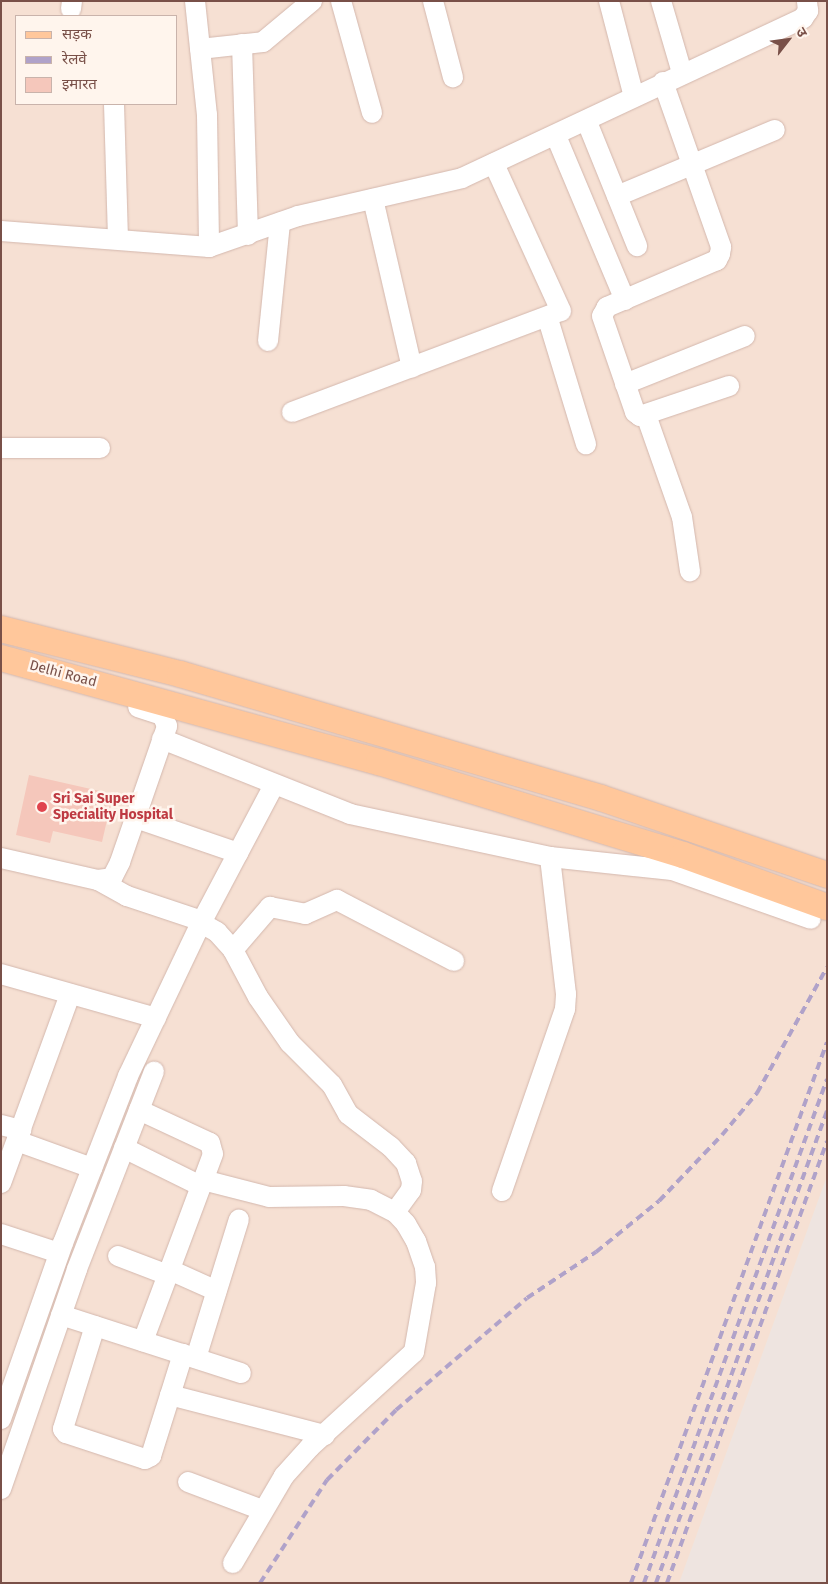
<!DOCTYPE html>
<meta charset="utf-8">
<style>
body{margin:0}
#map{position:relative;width:828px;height:1584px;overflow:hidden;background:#fef0e5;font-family:"Fira Sans","Noto Sans Devanagari",sans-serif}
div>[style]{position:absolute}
.residential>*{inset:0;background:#f6e0d3}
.industrial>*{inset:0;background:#eee4e0}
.building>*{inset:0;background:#f5c7bb}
.roads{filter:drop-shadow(0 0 1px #d3b7ad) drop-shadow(0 0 1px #d3b7ad)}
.minor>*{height:20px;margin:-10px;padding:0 10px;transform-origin:10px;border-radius:10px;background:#fff}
.major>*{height:26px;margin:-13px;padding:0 13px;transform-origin:13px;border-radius:13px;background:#ffc79b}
.rail>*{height:4px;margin-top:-2px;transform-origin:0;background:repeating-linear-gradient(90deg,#b0a2c9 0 8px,transparent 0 13px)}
.dots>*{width:14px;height:14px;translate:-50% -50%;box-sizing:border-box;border:2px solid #fff5ed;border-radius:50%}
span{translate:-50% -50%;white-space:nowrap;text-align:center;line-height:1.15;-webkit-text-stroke:5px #fff5ed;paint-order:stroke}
.street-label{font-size:14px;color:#795048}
.health-label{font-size:14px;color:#be3a42;font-weight:700}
.left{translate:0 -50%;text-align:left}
.frame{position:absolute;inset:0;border:2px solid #795048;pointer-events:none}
.legend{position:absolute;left:15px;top:15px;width:162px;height:90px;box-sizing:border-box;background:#fff5ed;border:1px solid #c9b3ab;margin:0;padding:6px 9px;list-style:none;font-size:15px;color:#795048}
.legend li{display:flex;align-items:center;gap:10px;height:25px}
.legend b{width:25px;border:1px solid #c9b3ab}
.north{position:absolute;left:763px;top:15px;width:50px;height:50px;-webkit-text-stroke:4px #fff5ed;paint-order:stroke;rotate:60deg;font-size:14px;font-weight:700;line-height:20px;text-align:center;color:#795048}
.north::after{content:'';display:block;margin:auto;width:18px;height:22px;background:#795048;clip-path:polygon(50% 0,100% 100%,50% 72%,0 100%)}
</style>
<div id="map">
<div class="residential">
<div style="clip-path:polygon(evenodd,1px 1px,827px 1px,827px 1583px,1px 1583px,1px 1px,16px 16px,176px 16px,176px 104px,16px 104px,16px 16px)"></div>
</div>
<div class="industrial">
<div style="clip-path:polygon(827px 1176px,827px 1583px,679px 1583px)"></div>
</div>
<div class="building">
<div style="clip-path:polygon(29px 775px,113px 794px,102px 842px,53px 831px,50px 843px,16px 835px)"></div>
</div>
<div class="roads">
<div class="minor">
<div style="left:195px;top:1px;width:115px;rotate:84deg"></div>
<div style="left:207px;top:115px;width:132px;rotate:89.1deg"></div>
<div style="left:341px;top:1px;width:116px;rotate:74.5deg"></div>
<div style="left:433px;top:1px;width:79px;rotate:75.3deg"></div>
<div style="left:609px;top:1px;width:99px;rotate:75.4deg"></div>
<div style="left:661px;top:1px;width:75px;rotate:73.7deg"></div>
<div style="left:71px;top:9px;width:8px;rotate:-83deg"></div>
<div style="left:242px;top:44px;width:191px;rotate:88.2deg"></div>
<div style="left:200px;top:49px;width:63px;rotate:-6.3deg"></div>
<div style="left:263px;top:42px;width:64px;rotate:-39.9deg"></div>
<div style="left:663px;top:82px;width:175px;rotate:70.6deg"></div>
<div style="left:721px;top:247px;width:7px;rotate:98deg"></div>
<div style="left:720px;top:254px;width:7px;rotate:117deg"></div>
<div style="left:717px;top:260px;width:120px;rotate:156.9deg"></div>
<div style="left:607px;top:307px;width:10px;rotate:119deg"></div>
<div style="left:602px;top:316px;width:102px;rotate:71deg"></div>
<div style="left:635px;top:412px;width:6px;rotate:39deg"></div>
<div style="left:640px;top:416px;width:94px;rotate:-18.6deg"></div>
<div style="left:114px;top:104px;width:135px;rotate:88.3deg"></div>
<div style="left:587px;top:122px;width:134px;rotate:68deg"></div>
<div style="left:556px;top:136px;width:178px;rotate:67.2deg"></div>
<div style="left:617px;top:196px;width:171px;rotate:-22.7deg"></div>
<div style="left:373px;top:199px;width:173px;rotate:77deg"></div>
<div style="left:1px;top:231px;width:209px;rotate:4.4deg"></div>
<div style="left:209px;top:247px;width:94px;rotate:-19.2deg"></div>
<div style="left:298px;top:216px;width:168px;rotate:-13deg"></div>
<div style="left:462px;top:178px;width:377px;rotate:-25.1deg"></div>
<div style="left:803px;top:18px;width:9px;rotate:-54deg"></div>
<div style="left:808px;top:11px;width:10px;rotate:-96deg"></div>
<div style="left:548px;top:319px;width:131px;rotate:73.1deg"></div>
<div style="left:268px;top:341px;width:119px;rotate:-84.2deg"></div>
<div style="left:625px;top:384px;width:129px;rotate:-21.8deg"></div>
<div style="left:292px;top:412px;width:287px;rotate:-20.6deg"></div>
<div style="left:561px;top:311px;width:162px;rotate:-114.5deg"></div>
<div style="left:646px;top:415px;width:108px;rotate:70.6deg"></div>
<div style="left:682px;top:517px;width:55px;rotate:81.6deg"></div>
<div style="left:1px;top:448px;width:99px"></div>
<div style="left:162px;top:739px;width:202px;rotate:21.7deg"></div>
<div style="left:350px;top:814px;width:205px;rotate:12.1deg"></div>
<div style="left:550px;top:857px;width:123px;rotate:6.1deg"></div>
<div style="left:672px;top:870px;width:147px;rotate:19.4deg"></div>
<div style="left:136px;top:818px;width:108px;rotate:18.9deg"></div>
<div style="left:1px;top:858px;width:99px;rotate:12.8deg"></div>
<div style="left:98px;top:880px;width:14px;rotate:-8deg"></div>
<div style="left:112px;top:878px;width:18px;rotate:-63deg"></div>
<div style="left:120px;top:862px;width:144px;rotate:-70.9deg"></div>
<div style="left:167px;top:726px;width:12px;rotate:-114deg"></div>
<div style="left:162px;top:715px;width:25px;rotate:-162deg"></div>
<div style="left:98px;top:880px;width:33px;rotate:29deg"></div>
<div style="left:127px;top:896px;width:79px;rotate:18.4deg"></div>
<div style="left:201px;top:923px;width:18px;rotate:29deg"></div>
<div style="left:217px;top:932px;width:24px;rotate:48deg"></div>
<div style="left:233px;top:950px;width:53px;rotate:62deg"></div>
<div style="left:258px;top:997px;width:56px;rotate:55.2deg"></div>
<div style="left:290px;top:1043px;width:59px;rotate:45deg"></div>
<div style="left:332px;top:1085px;width:33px;rotate:61deg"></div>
<div style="left:348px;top:1114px;width:54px;rotate:37.5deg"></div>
<div style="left:391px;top:1147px;width:22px;rotate:47deg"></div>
<div style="left:406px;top:1163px;width:19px;rotate:72deg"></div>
<div style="left:412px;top:1181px;width:9px;rotate:96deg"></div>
<div style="left:411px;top:1190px;width:27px;rotate:126deg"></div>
<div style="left:233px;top:950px;width:57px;rotate:-49.3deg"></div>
<div style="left:270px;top:907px;width:36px;rotate:11deg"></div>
<div style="left:305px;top:914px;width:35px;rotate:-24deg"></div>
<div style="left:337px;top:900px;width:132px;rotate:27.5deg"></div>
<div style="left:1px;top:974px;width:161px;rotate:15.8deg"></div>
<div style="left:139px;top:1110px;width:78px;rotate:24.9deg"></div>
<div style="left:210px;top:1143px;width:11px;rotate:75deg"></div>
<div style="left:213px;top:1154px;width:200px;rotate:110.5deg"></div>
<div style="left:1px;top:1125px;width:21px;rotate:14deg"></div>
<div style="left:17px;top:1141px;width:80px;rotate:19.8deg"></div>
<div style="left:124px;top:1148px;width:86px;rotate:26.3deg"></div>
<div style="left:203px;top:1180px;width:68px;rotate:14.4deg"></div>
<div style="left:269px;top:1197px;width:75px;rotate:-0.8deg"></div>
<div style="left:344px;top:1196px;width:27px;rotate:8deg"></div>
<div style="left:371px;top:1200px;width:27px;rotate:27deg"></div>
<div style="left:395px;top:1212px;width:16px;rotate:47deg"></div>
<div style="left:406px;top:1224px;width:20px;rotate:60deg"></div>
<div style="left:416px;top:1241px;width:28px;rotate:71deg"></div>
<div style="left:425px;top:1267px;width:16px;rotate:86deg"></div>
<div style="left:426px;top:1283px;width:70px;rotate:99.9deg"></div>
<div style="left:414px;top:1352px;width:141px;rotate:137.6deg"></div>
<div style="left:310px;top:1447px;width:39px;rotate:132deg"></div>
<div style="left:284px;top:1476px;width:101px;rotate:120.4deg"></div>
<div style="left:1px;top:1183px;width:201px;rotate:-69.9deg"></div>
<div style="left:502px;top:1191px;width:193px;rotate:-70.9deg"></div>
<div style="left:565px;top:1009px;width:15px;rotate:-86deg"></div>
<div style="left:566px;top:994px;width:138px;rotate:-96.7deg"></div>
<div style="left:1px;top:1234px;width:61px;rotate:18.1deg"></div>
<div style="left:118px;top:1256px;width:53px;rotate:20.8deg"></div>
<div style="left:170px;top:1270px;width:51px;rotate:24.1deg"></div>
<div style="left:61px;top:1315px;width:189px;rotate:17.9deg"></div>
<div style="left:95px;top:1326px;width:108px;rotate:107.3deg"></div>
<div style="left:63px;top:1429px;width:5px;rotate:53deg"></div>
<div style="left:66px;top:1433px;width:83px;rotate:18.2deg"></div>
<div style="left:145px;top:1459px;width:7px;rotate:-27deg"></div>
<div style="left:151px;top:1456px;width:107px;rotate:-72.6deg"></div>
<div style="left:196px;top:1358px;width:145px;rotate:-72.8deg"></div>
<div style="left:170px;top:1395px;width:160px;rotate:14.5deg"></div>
<div style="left:1px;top:1419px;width:187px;rotate:-70.6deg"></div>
<div style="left:63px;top:1243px;width:179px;rotate:-68.7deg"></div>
<div style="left:128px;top:1076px;width:172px;rotate:-64.5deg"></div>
<div style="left:202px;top:921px;width:154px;rotate:-62.1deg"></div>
<div style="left:188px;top:1482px;width:79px;rotate:20.7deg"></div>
<div style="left:1px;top:1489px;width:233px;rotate:-70.9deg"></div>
<div style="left:77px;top:1269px;width:212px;rotate:-68.7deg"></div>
</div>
<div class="major">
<div style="left:1px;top:629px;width:185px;rotate:14.1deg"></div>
<div style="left:180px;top:674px;width:439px;rotate:16.4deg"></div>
<div style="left:601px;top:798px;width:239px;rotate:18.8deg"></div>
<div style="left:1px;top:658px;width:392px;rotate:15.4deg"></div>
<div style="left:379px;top:762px;width:318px;rotate:17deg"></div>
<div style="left:683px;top:855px;width:153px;rotate:19.9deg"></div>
</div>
</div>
<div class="rail">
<div style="left:260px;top:1583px;width:123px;rotate:-57deg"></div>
<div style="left:327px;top:1480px;width:98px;rotate:-45.4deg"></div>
<div style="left:396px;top:1410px;width:172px;rotate:-40.5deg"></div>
<div style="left:527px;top:1298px;width:83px;rotate:-33.7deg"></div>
<div style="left:596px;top:1252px;width:81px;rotate:-39deg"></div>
<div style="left:659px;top:1201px;width:91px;rotate:-46.3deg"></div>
<div style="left:722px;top:1135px;width:55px;rotate:-50.2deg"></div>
<div style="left:757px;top:1093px;width:144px;rotate:-60.9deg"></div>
<div style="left:631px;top:1583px;width:575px;rotate:-70.08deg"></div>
<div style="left:644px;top:1583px;width:536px;rotate:-70.04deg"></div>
<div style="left:656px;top:1583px;width:502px;rotate:-70.09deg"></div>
<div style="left:667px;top:1583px;width:470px;rotate:-70.1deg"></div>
</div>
<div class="dots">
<div style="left:42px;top:807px;background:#e0444e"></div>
</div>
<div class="street-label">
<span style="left:63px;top:674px;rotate:15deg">Delhi Road</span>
</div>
<div class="health-label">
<span class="left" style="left:53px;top:807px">Sri Sai Super<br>Speciality Hospital</span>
</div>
<div class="frame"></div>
<ul class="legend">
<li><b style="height:6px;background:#ffc79b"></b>सड़क</li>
<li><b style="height:6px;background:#b0a2c9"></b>रेलवे</li>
<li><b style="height:14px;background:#f5c7bb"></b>इमारत</li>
</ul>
<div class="north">उ</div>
</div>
